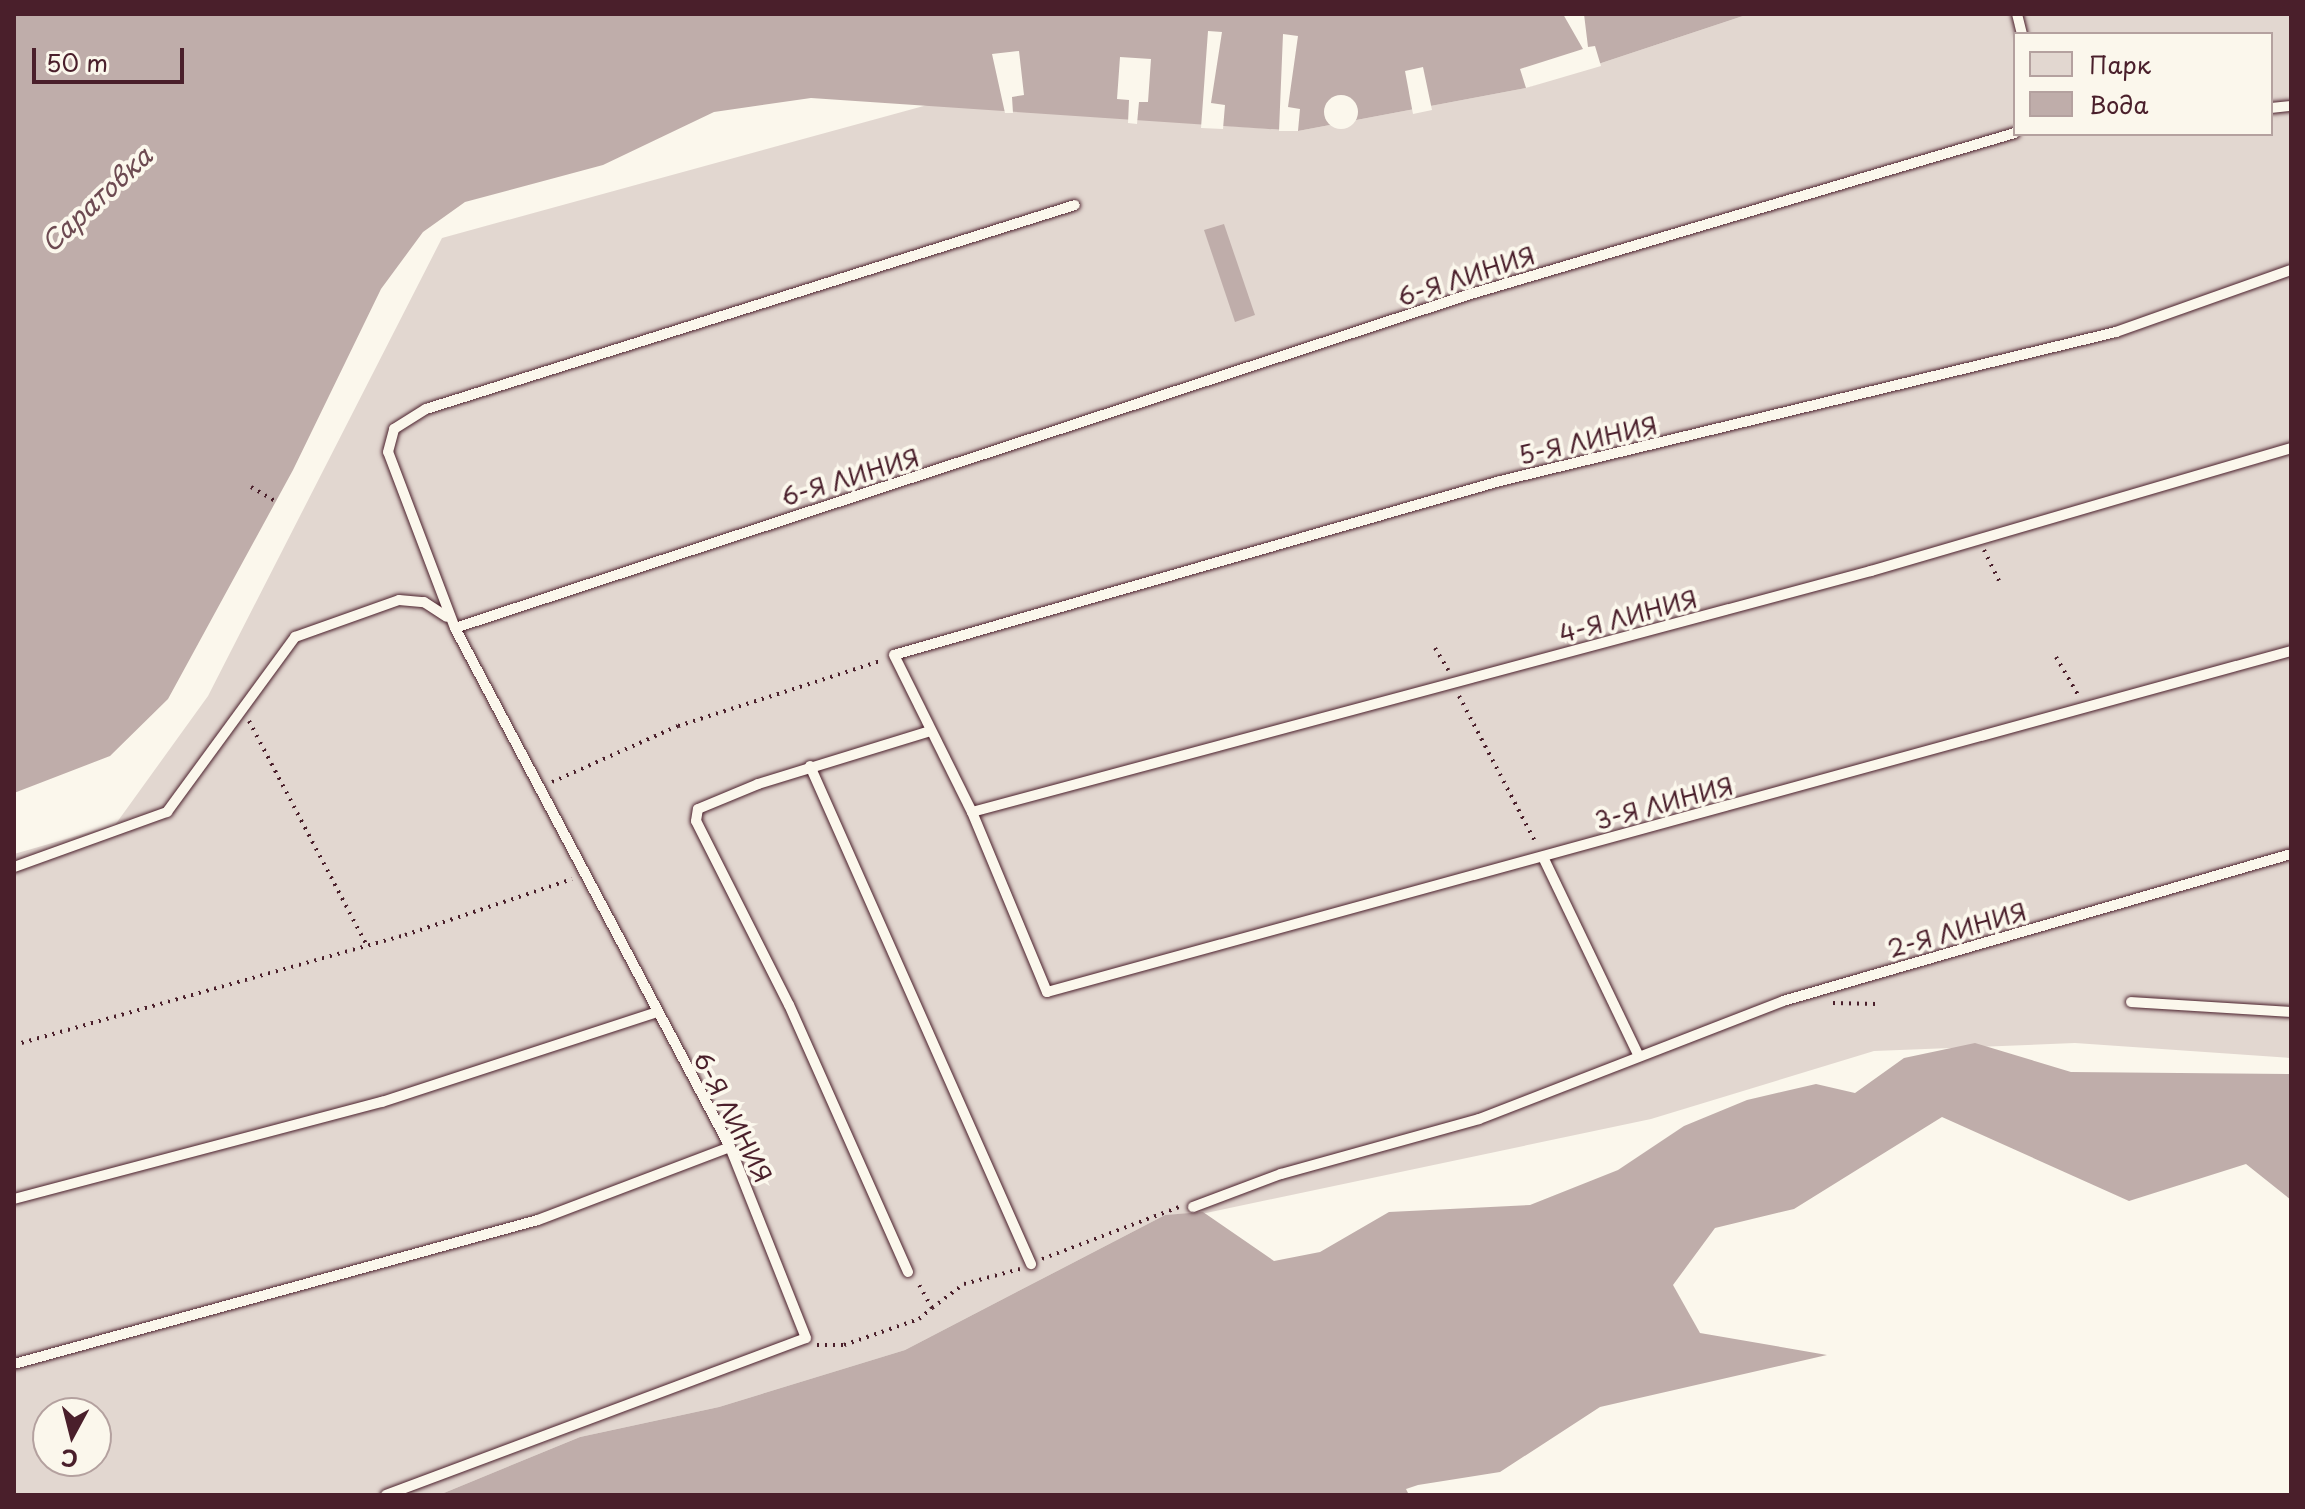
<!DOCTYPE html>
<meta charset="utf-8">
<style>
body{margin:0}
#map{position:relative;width:2305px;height:1509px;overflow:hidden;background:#fbf7ec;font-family:"Playpen Sans",sans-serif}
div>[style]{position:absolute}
.green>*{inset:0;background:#e2d7d0}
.water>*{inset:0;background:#bfadaa}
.pier>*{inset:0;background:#fbf7ec}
.round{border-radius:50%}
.path>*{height:4px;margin-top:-2px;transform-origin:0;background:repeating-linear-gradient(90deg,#4a1f2b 0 2px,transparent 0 8px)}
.roads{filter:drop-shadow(0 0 2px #4a1f2b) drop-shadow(0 0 2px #4a1f2b)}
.service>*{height:10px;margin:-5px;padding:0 5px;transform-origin:5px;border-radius:5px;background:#fbf7ec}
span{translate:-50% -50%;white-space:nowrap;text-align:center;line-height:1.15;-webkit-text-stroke:8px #fbf7ec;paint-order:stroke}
.street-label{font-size:24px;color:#4a1f2b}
.water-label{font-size:26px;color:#6d4a51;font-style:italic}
.frame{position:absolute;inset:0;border:16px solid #4a1f2b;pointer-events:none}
.legend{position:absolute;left:2013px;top:32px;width:260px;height:104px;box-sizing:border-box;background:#fbf7ec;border:2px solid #b4a19f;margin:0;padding:10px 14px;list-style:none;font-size:24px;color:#4a1f2b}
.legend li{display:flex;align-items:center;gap:16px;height:40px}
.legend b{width:40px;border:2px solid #b4a19f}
.north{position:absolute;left:32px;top:1397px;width:80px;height:80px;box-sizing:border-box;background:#fbf7ec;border:2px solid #b4a19f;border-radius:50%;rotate:187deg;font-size:22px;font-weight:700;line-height:32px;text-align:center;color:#4a1f2b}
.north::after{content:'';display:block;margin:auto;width:28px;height:36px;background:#4a1f2b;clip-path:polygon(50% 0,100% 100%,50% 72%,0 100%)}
.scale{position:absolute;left:32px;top:48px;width:152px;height:36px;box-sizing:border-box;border:4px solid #4a1f2b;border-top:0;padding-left:10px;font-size:24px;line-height:28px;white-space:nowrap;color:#4a1f2b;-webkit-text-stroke:6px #fbf7ec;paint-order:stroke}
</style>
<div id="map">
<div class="green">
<div style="clip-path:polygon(evenodd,1749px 14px,2291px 14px,2291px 1058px,2075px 1043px,1874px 1051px,1651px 1119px,1206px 1213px,1165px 1215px,905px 1350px,719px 1407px,580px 1437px,439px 1495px,14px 1495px,14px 854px,115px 825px,208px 696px,442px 238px,931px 104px,1298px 131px,1526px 88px,1749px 14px,2015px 34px,2271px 34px,2271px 134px,2015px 134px,2015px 34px,1749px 14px,48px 1413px,96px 1413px,96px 1461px,48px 1461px,48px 1413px)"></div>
</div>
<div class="water">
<div style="clip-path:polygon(14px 14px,1749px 14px,1526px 88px,1298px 131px,811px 98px,714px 112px,603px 165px,465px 202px,423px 232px,381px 289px,293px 470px,168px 699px,110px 756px,14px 793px)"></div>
<div style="clip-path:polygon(1224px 224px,1255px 315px,1235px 322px,1204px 230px)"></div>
<div style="clip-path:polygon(1975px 1043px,2071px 1072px,2291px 1074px,2291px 1200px,2246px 1164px,2129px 1201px,1942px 1117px,1794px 1209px,1715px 1228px,1673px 1285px,1700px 1333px,1827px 1355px,1600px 1407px,1500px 1472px,1418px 1485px,1406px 1489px,1409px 1495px,439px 1495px,580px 1437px,719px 1407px,905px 1350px,1165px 1215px,1203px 1212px,1274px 1261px,1320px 1252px,1389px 1212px,1530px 1205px,1618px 1170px,1684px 1126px,1747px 1100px,1816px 1084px,1855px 1093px,1904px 1058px)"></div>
</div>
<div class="pier">
<div style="clip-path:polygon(1563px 14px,1584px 14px,1588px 47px,1595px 46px,1601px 66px,1526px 88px,1520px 69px,1583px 49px)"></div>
<div style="clip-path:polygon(1208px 31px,1222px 32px,1211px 103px,1225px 105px,1223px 129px,1201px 128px)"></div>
<div style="clip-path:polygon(1283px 34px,1298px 36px,1288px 107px,1300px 109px,1298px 131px,1279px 131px)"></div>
<div style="clip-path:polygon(1019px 51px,1024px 95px,1012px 97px,1013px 113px,1005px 113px,992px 54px)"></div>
<div style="clip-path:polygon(1120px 57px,1151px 59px,1148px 102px,1139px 102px,1137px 124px,1128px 123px,1129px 100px,1117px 99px)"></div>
<div style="clip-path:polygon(1423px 67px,1432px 110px,1413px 114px,1405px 71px)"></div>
<div class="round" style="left:1324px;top:95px;width:34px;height:34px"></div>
</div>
<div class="path">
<div style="left:251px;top:487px;width:30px;rotate:30deg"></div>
<div style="left:1984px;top:550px;width:37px;rotate:64deg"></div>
<div style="left:1435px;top:648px;width:26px;rotate:59deg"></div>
<div style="left:2056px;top:657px;width:44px;rotate:59.9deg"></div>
<div style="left:1459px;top:696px;width:166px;rotate:62.4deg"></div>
<div style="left:249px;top:721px;width:254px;rotate:62.3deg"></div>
<div style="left:552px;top:782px;width:138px;rotate:-24deg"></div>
<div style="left:678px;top:726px;width:213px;rotate:-17.8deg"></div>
<div style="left:1833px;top:1003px;width:43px;rotate:1.3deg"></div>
<div style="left:14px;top:1045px;width:406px;rotate:-15.7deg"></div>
<div style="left:405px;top:935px;width:176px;rotate:-18.5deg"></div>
<div style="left:1042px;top:1259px;width:147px;rotate:-20.8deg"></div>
<div style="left:932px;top:1308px;width:40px;rotate:-37deg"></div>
<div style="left:964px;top:1284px;width:58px;rotate:-15deg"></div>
<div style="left:817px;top:1345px;width:27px"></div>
<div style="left:844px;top:1345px;width:79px;rotate:-19.1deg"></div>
<div style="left:919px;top:1319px;width:17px;rotate:-40deg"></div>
<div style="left:932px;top:1308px;width:29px;rotate:-119deg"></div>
</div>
<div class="roads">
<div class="service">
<div style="left:2017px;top:14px;width:21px;rotate:76deg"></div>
<div style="left:2271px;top:108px;width:20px;rotate:-6deg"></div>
<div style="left:2291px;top:270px;width:186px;rotate:160.5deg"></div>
<div style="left:2116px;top:332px;width:634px;rotate:166.4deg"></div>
<div style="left:1500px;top:481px;width:630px;rotate:163.98deg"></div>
<div style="left:894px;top:655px;width:175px;rotate:63.6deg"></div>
<div style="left:972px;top:812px;width:195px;rotate:67.4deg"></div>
<div style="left:1047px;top:992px;width:1290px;rotate:-15.33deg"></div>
<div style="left:455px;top:628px;width:188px;rotate:-110.8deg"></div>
<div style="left:388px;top:452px;width:24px;rotate:-75deg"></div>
<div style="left:394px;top:429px;width:38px;rotate:-32deg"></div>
<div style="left:426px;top:409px;width:680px;rotate:-17.45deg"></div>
<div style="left:810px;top:766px;width:545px;rotate:66.07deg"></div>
<div style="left:972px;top:812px;width:931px;rotate:-15.01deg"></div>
<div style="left:1871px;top:571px;width:438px;rotate:-16.3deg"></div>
<div style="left:1543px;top:857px;width:219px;rotate:64.3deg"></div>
<div style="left:14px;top:867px;width:163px;rotate:-19.8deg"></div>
<div style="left:167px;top:812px;width:217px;rotate:-53.8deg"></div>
<div style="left:295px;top:637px;width:110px;rotate:-19.6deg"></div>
<div style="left:399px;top:600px;width:25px;rotate:5deg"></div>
<div style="left:424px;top:602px;width:27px;rotate:33deg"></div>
<div style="left:2131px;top:1002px;width:160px;rotate:3.6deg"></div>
<div style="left:14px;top:1199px;width:381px;rotate:-14.8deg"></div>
<div style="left:382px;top:1102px;width:287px;rotate:-18.1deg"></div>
<div style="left:1193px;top:1207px;width:94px;rotate:-20.6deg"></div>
<div style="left:1281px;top:1174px;width:205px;rotate:-15.5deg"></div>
<div style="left:1479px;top:1119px;width:326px;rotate:-21.2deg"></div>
<div style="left:1783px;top:1001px;width:529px;rotate:-16.14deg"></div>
<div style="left:908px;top:1272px;width:292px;rotate:-114deg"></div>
<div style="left:789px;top:1005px;width:206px;rotate:-116.8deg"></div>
<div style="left:696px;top:821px;width:12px;rotate:-81deg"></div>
<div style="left:698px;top:809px;width:65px;rotate:-22.6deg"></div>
<div style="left:758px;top:784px;width:180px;rotate:-17.1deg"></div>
<div style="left:14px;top:1364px;width:543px;rotate:-15.37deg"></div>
<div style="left:538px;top:1220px;width:205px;rotate:-20.8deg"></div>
<div style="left:386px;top:1495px;width:448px;rotate:-20.5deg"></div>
<div style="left:806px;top:1338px;width:206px;rotate:-111.7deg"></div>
<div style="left:730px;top:1147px;width:587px;rotate:-117.92deg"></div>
<div style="left:455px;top:628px;width:1069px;rotate:-18.2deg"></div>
<div style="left:1471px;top:294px;width:567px;rotate:-16.49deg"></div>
</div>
</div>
<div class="street-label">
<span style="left:1466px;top:276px;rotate:-18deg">6-Я ЛИНИЯ</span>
<span style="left:1588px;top:440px;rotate:-13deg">5-Я ЛИНИЯ</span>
<span style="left:850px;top:477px;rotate:-17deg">6-Я ЛИНИЯ</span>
<span style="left:1628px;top:616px;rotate:-15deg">4-Я ЛИНИЯ</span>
<span style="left:1664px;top:803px;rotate:-15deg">3-Я ЛИНИЯ</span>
<span style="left:1957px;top:930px;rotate:-16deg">2-Я ЛИНИЯ</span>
<span style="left:733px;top:1117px;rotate:63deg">6-Я ЛИНИЯ</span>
</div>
<div class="water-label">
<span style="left:96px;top:199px;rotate:-43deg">Саратовка</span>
</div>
<div class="frame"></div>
<ul class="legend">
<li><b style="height:22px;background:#e2d7d0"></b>Парк</li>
<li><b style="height:22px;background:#bfadaa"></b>Вода</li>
</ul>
<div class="north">С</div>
<div class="scale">50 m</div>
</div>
